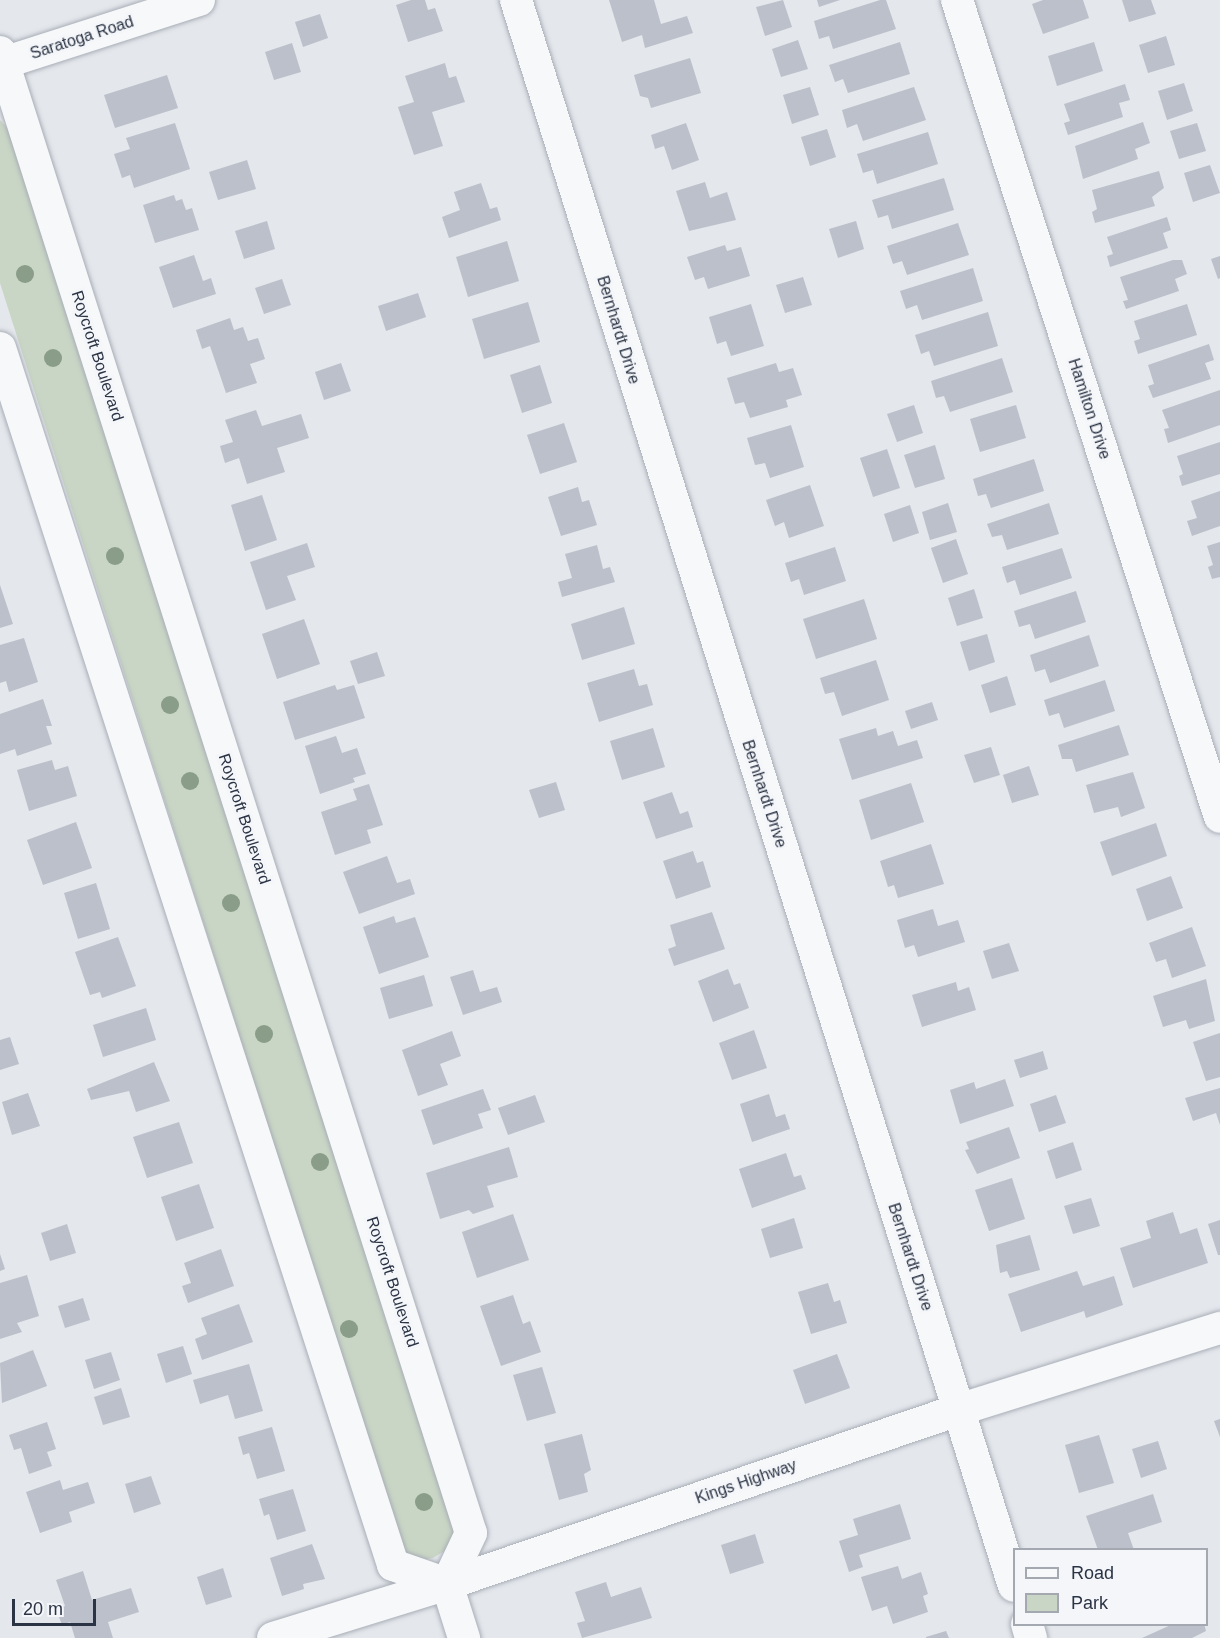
<!DOCTYPE html>
<style>
body{margin:0}
#map{position:relative;width:1220px;height:1638px;overflow:hidden;background:#e4e7ec;font-family:Helvetica,sans-serif}
div>[style]{position:absolute}
.green>*{inset:0;background:#c9d6c5}
.building>*{inset:0;background:#bbc0ca}
.roads{filter:drop-shadow(0 0 2px #a9aeb7) drop-shadow(0 0 2px #a9aeb7)}
.street>*{height:32px;margin:-16px;padding:0 16px;transform-origin:16px;border-radius:16px;background:#f7f8fa}
.trees>*{width:18px;height:18px;margin:-9px;border-radius:50%;background:#899d89}
span{translate:-50% -50%;white-space:nowrap;text-align:center;line-height:1.15;-webkit-text-stroke:6px #f4f6f9;paint-order:stroke}
.street-label{font-size:16px;color:#2b3445}
.legend{position:absolute;left:1013px;top:1548px;width:195px;height:78px;box-sizing:border-box;background:#f4f6f9;border:2px solid #a4a8b1;margin:0;padding:8px 10px;list-style:none;font-size:18px;color:#2b3445}
.legend li{display:flex;align-items:center;gap:12px;height:30px}
.legend b{width:30px;border:2px solid #a4a8b1}
.scale{position:absolute;left:12px;top:1599px;width:84px;height:27px;box-sizing:border-box;border:3px solid #2b3445;border-top:0;padding-left:8px;font-size:18px;line-height:21px;white-space:nowrap;color:#2b3445;-webkit-text-stroke:4px #f4f6f9;paint-order:stroke}
</style>
<div id="map">
<div class="green">
<div style="clip-path:polygon(0 120px,12px 133px,453px 1509px,453px 1537px,446px 1550px,433px 1558px,422px 1560px,407px 1554px,399px 1538px,0 283px)"></div>
</div>
<div class="building">
<div style="clip-path:polygon(411px 0,425px 0,428px 10px,435px 8px,443px 31px,408px 42px,396px 5px)"></div>
<div style="clip-path:polygon(609px 0,654px 0,661px 24px,687px 16px,693px 33px,645px 48px,642px 35px,622px 42px)"></div>
<div style="clip-path:polygon(783px 0,792px 27px,765px 36px,756px 7px)"></div>
<div style="clip-path:polygon(817px 0,840px 0,819px 7px)"></div>
<div style="clip-path:polygon(880px 0,886px 0,896px 29px,833px 49px,829px 36px,819px 39px,814px 21px)"></div>
<div style="clip-path:polygon(1043px 0,1083px 0,1089px 18px,1043px 34px,1032px 4px)"></div>
<div style="clip-path:polygon(1122px 0,1151px 0,1156px 14px,1129px 22px)"></div>
<div style="clip-path:polygon(320px 14px,328px 38px,303px 47px,295px 22px)"></div>
<div style="clip-path:polygon(1166px 36px,1175px 65px,1148px 73px,1139px 45px)"></div>
<div style="clip-path:polygon(798px 40px,808px 69px,781px 77px,772px 49px)"></div>
<div style="clip-path:polygon(900px 42px,910px 74px,848px 93px,843px 79px,835px 82px,829px 65px)"></div>
<div style="clip-path:polygon(1094px 42px,1103px 71px,1057px 86px,1048px 56px)"></div>
<div style="clip-path:polygon(292px 43px,301px 72px,274px 80px,265px 52px)"></div>
<div style="clip-path:polygon(690px 58px,701px 93px,651px 108px,648px 98px,640px 96px,634px 75px)"></div>
<div style="clip-path:polygon(445px 63px,449px 78px,456px 76px,465px 102px,432px 112px,443px 146px,414px 155px,398px 107px,414px 102px,405px 76px)"></div>
<div style="clip-path:polygon(167px 75px,178px 108px,115px 128px,104px 95px)"></div>
<div style="clip-path:polygon(1184px 83px,1193px 111px,1167px 120px,1158px 91px)"></div>
<div style="clip-path:polygon(1125px 84px,1130px 100px,1119px 103px,1123px 117px,1068px 135px,1064px 123px,1070px 121px,1064px 104px)"></div>
<div style="clip-path:polygon(810px 87px,819px 115px,792px 124px,783px 95px)"></div>
<div style="clip-path:polygon(914px 87px,926px 120px,863px 141px,857px 124px,847px 128px,842px 110px)"></div>
<div style="clip-path:polygon(1143px 122px,1150px 143px,1135px 149px,1138px 159px,1083px 179px,1075px 146px)"></div>
<div style="clip-path:polygon(175px 123px,190px 169px,134px 188px,130px 175px,122px 178px,114px 154px,130px 149px,126px 138px)"></div>
<div style="clip-path:polygon(686px 123px,699px 160px,672px 170px,664px 146px,655px 149px,651px 135px)"></div>
<div style="clip-path:polygon(1197px 123px,1206px 151px,1179px 159px,1170px 131px)"></div>
<div style="clip-path:polygon(827px 129px,836px 157px,810px 166px,801px 137px)"></div>
<div style="clip-path:polygon(928px 132px,938px 164px,877px 184px,873px 170px,863px 173px,857px 154px)"></div>
<div style="clip-path:polygon(247px 160px,256px 189px,218px 200px,209px 172px)"></div>
<div style="clip-path:polygon(1210px 165px,1220px 193px,1193px 202px,1184px 173px)"></div>
<div style="clip-path:polygon(1159px 171px,1164px 188px,1152px 197px,1155px 206px,1095px 223px,1092px 212px,1097px 209px,1092px 190px)"></div>
<div style="clip-path:polygon(944px 178px,954px 210px,892px 229px,888px 215px,878px 218px,872px 200px)"></div>
<div style="clip-path:polygon(705px 182px,710px 198px,727px 192px,736px 220px,689px 231px,676px 191px)"></div>
<div style="clip-path:polygon(481px 183px,490px 209px,497px 207px,501px 220px,449px 238px,442px 217px,460px 210px,454px 192px)"></div>
<div style="clip-path:polygon(174px 195px,176px 201px,182px 199px,186px 210px,192px 208px,199px 230px,155px 243px,143px 205px)"></div>
<div style="clip-path:polygon(1167px 217px,1171px 230px,1163px 233px,1168px 248px,1110px 267px,1107px 256px,1113px 254px,1107px 237px)"></div>
<div style="clip-path:polygon(267px 221px,275px 249px,244px 259px,235px 231px)"></div>
<div style="clip-path:polygon(856px 221px,864px 249px,838px 258px,829px 229px)"></div>
<div style="clip-path:polygon(958px 223px,969px 255px,907px 275px,902px 261px,893px 264px,887px 246px)"></div>
<div style="clip-path:polygon(507px 241px,519px 281px,468px 297px,456px 257px)"></div>
<div style="clip-path:polygon(725px 245px,727px 251px,741px 247px,750px 276px,708px 289px,704px 277px,695px 280px,687px 257px)"></div>
<div style="clip-path:polygon(194px 255px,203px 281px,211px 278px,216px 294px,173px 308px,159px 267px)"></div>
<div style="clip-path:polygon(1220px 256px,1220px 278px,1218px 279px,1211px 259px)"></div>
<div style="clip-path:polygon(1173px 260px,1182px 260px,1187px 274px,1175px 279px,1179px 291px,1126px 309px,1123px 301px,1128px 300px,1120px 277px)"></div>
<div style="clip-path:polygon(973px 268px,983px 301px,922px 320px,917px 305px,906px 309px,900px 291px)"></div>
<div style="clip-path:polygon(803px 277px,812px 305px,785px 313px,776px 285px)"></div>
<div style="clip-path:polygon(282px 279px,291px 305px,264px 314px,255px 288px)"></div>
<div style="clip-path:polygon(418px 293px,426px 317px,386px 331px,378px 306px)"></div>
<div style="clip-path:polygon(528px 302px,540px 342px,484px 359px,472px 319px)"></div>
<div style="clip-path:polygon(751px 304px,764px 346px,731px 356px,726px 341px,717px 344px,709px 317px)"></div>
<div style="clip-path:polygon(1187px 304px,1197px 335px,1138px 354px,1134px 341px,1140px 339px,1134px 321px)"></div>
<div style="clip-path:polygon(988px 312px,998px 346px,934px 366px,929px 351px,921px 354px,915px 335px)"></div>
<div style="clip-path:polygon(230px 318px,234px 330px,243px 327px,248px 341px,258px 338px,265px 359px,250px 364px,257px 383px,226px 393px,210px 346px,202px 349px,196px 330px)"></div>
<div style="clip-path:polygon(1209px 344px,1214px 360px,1205px 363px,1211px 379px,1153px 398px,1148px 386px,1154px 384px,1148px 365px)"></div>
<div style="clip-path:polygon(1002px 358px,1013px 392px,950px 412px,944px 396px,936px 398px,931px 381px)"></div>
<div style="clip-path:polygon(341px 363px,351px 391px,324px 400px,315px 372px)"></div>
<div style="clip-path:polygon(776px 363px,779px 372px,793px 368px,802px 395px,786px 400px,788px 407px,750px 418px,744px 402px,735px 404px,727px 378px)"></div>
<div style="clip-path:polygon(540px 365px,552px 403px,522px 413px,510px 375px)"></div>
<div style="clip-path:polygon(1220px 390px,1220px 425px,1168px 443px,1164px 429px,1169px 428px,1162px 410px)"></div>
<div style="clip-path:polygon(914px 405px,923px 433px,897px 442px,887px 414px)"></div>
<div style="clip-path:polygon(1016px 405px,1026px 438px,980px 452px,970px 419px)"></div>
<div style="clip-path:polygon(256px 410px,262px 426px,301px 414px,309px 438px,277px 448px,285px 472px,247px 484px,239px 458px,225px 463px,220px 446px,233px 442px,225px 420px)"></div>
<div style="clip-path:polygon(564px 423px,577px 462px,540px 474px,527px 435px)"></div>
<div style="clip-path:polygon(791px 425px,804px 467px,770px 478px,765px 463px,755px 465px,747px 438px)"></div>
<div style="clip-path:polygon(1220px 442px,1220px 474px,1182px 486px,1179px 476px,1183px 474px,1177px 456px)"></div>
<div style="clip-path:polygon(935px 445px,945px 479px,915px 488px,904px 455px)"></div>
<div style="clip-path:polygon(887px 449px,900px 488px,873px 497px,860px 458px)"></div>
<div style="clip-path:polygon(1034px 459px,1044px 491px,991px 508px,986px 494px,978px 496px,973px 479px)"></div>
<div style="clip-path:polygon(810px 485px,824px 526px,789px 538px,784px 522px,775px 526px,766px 500px)"></div>
<div style="clip-path:polygon(578px 487px,582px 502px,589px 500px,597px 525px,561px 536px,548px 497px)"></div>
<div style="clip-path:polygon(1220px 491px,1220px 526px,1192px 536px,1187px 521px,1197px 518px,1191px 501px)"></div>
<div style="clip-path:polygon(262px 495px,277px 540px,245px 551px,231px 505px)"></div>
<div style="clip-path:polygon(948px 503px,957px 532px,930px 540px,922px 512px)"></div>
<div style="clip-path:polygon(1049px 503px,1059px 534px,1007px 550px,1002px 535px,992px 537px,987px 524px)"></div>
<div style="clip-path:polygon(910px 505px,919px 533px,893px 542px,884px 514px)"></div>
<div style="clip-path:polygon(956px 539px,968px 574px,943px 583px,931px 548px)"></div>
<div style="clip-path:polygon(1220px 542px,1220px 577px,1212px 579px,1208px 567px,1213px 565px,1207px 546px)"></div>
<div style="clip-path:polygon(307px 543px,315px 567px,287px 576px,296px 600px,266px 610px,250px 562px)"></div>
<div style="clip-path:polygon(597px 545px,603px 569px,610px 567px,615px 582px,562px 597px,558px 582px,572px 578px,565px 554px)"></div>
<div style="clip-path:polygon(835px 547px,846px 581px,804px 595px,799px 579px,791px 582px,785px 563px)"></div>
<div style="clip-path:polygon(1062px 548px,1072px 578px,1020px 595px,1015px 580px,1007px 583px,1002px 567px)"></div>
<div style="clip-path:polygon(0 585px,13px 624px,0 628px)"></div>
<div style="clip-path:polygon(974px 589px,983px 618px,957px 626px,948px 598px)"></div>
<div style="clip-path:polygon(1076px 591px,1086px 622px,1035px 639px,1030px 624px,1019px 627px,1014px 611px)"></div>
<div style="clip-path:polygon(864px 599px,877px 639px,816px 659px,803px 619px)"></div>
<div style="clip-path:polygon(624px 607px,635px 644px,582px 660px,571px 624px)"></div>
<div style="clip-path:polygon(304px 619px,320px 664px,277px 679px,262px 634px)"></div>
<div style="clip-path:polygon(987px 634px,995px 662px,969px 671px,960px 642px)"></div>
<div style="clip-path:polygon(1089px 635px,1099px 666px,1050px 683px,1045px 669px,1035px 672px,1030px 655px)"></div>
<div style="clip-path:polygon(24px 638px,38px 682px,9px 692px,6px 681px,0 683px,0 645px)"></div>
<div style="clip-path:polygon(377px 652px,385px 676px,358px 684px,350px 661px)"></div>
<div style="clip-path:polygon(876px 660px,889px 700px,842px 716px,834px 692px,825px 694px,820px 678px)"></div>
<div style="clip-path:polygon(634px 669px,639px 686px,647px 684px,653px 705px,599px 722px,587px 683px)"></div>
<div style="clip-path:polygon(1007px 676px,1016px 705px,990px 713px,981px 685px)"></div>
<div style="clip-path:polygon(1105px 680px,1115px 711px,1064px 728px,1059px 713px,1049px 716px,1044px 700px)"></div>
<div style="clip-path:polygon(335px 685px,337px 690px,354px 685px,365px 718px,295px 740px,283px 702px)"></div>
<div style="clip-path:polygon(43px 699px,52px 726px,46px 726px,52px 744px,17px 756px,15px 749px,0 754px,0 714px)"></div>
<div style="clip-path:polygon(932px 702px,938px 720px,911px 729px,905px 711px)"></div>
<div style="clip-path:polygon(1119px 725px,1129px 755px,1076px 772px,1072px 759px,1062px 759px,1058px 745px)"></div>
<div style="clip-path:polygon(653px 728px,665px 767px,622px 780px,610px 741px)"></div>
<div style="clip-path:polygon(876px 728px,878px 736px,893px 731px,898px 746px,917px 740px,923px 758px,852px 780px,839px 739px)"></div>
<div style="clip-path:polygon(336px 736px,342px 753px,357px 748px,366px 774px,353px 778px,355px 782px,320px 794px,305px 746px)"></div>
<div style="clip-path:polygon(991px 747px,1000px 775px,974px 783px,964px 755px)"></div>
<div style="clip-path:polygon(52px 760px,55px 770px,68px 766px,77px 796px,29px 811px,17px 770px)"></div>
<div style="clip-path:polygon(1029px 766px,1039px 795px,1012px 803px,1003px 775px)"></div>
<div style="clip-path:polygon(1133px 772px,1145px 808px,1121px 817px,1118px 807px,1094px 813px,1086px 785px)"></div>
<div style="clip-path:polygon(556px 782px,565px 810px,539px 818px,529px 790px)"></div>
<div style="clip-path:polygon(911px 783px,924px 822px,871px 840px,859px 800px)"></div>
<div style="clip-path:polygon(369px 784px,383px 825px,367px 830px,371px 843px,335px 855px,321px 812px,357px 800px,353px 789px)"></div>
<div style="clip-path:polygon(672px 792px,680px 814px,688px 811px,693px 827px,656px 839px,643px 802px)"></div>
<div style="clip-path:polygon(76px 822px,92px 868px,43px 885px,27px 840px)"></div>
<div style="clip-path:polygon(1156px 823px,1167px 856px,1112px 876px,1100px 842px)"></div>
<div style="clip-path:polygon(931px 844px,944px 884px,898px 898px,894px 885px,888px 887px,880px 861px)"></div>
<div style="clip-path:polygon(693px 851px,697px 863px,703px 861px,711px 887px,676px 899px,663px 861px)"></div>
<div style="clip-path:polygon(387px 856px,397px 883px,410px 879px,415px 894px,359px 914px,343px 872px)"></div>
<div style="clip-path:polygon(1171px 876px,1183px 908px,1147px 921px,1136px 889px)"></div>
<div style="clip-path:polygon(96px 883px,110px 929px,78px 939px,64px 893px)"></div>
<div style="clip-path:polygon(933px 909px,938px 926px,958px 920px,965px 942px,918px 957px,914px 945px,905px 948px,897px 920px)"></div>
<div style="clip-path:polygon(712px 912px,725px 949px,674px 966px,668px 949px,676px 946px,670px 925px)"></div>
<div style="clip-path:polygon(394px 916px,396px 923px,415px 917px,429px 957px,379px 974px,363px 927px)"></div>
<div style="clip-path:polygon(1192px 927px,1206px 966px,1172px 978px,1166px 959px,1156px 962px,1149px 943px)"></div>
<div style="clip-path:polygon(118px 937px,136px 986px,102px 998px,100px 992px,90px 995px,75px 952px)"></div>
<div style="clip-path:polygon(1009px 943px,1019px 971px,992px 979px,983px 951px)"></div>
<div style="clip-path:polygon(728px 969px,734px 985px,740px 983px,749px 1008px,713px 1022px,698px 981px)"></div>
<div style="clip-path:polygon(473px 970px,480px 992px,497px 987px,502px 1002px,463px 1015px,450px 977px)"></div>
<div style="clip-path:polygon(424px 975px,433px 1006px,389px 1019px,380px 988px)"></div>
<div style="clip-path:polygon(1206px 979px,1215px 1021px,1189px 1029px,1186px 1020px,1163px 1027px,1153px 996px)"></div>
<div style="clip-path:polygon(956px 982px,958px 991px,969px 987px,976px 1010px,922px 1027px,912px 995px)"></div>
<div style="clip-path:polygon(146px 1008px,156px 1040px,103px 1057px,93px 1025px)"></div>
<div style="clip-path:polygon(754px 1030px,767px 1068px,732px 1080px,719px 1043px)"></div>
<div style="clip-path:polygon(452px 1031px,461px 1056px,440px 1064px,448px 1085px,418px 1096px,402px 1050px)"></div>
<div style="clip-path:polygon(1220px 1033px,1220px 1077px,1206px 1081px,1193px 1042px)"></div>
<div style="clip-path:polygon(10px 1037px,19px 1064px,0 1070px,0 1040px)"></div>
<div style="clip-path:polygon(1043px 1051px,1048px 1069px,1020px 1078px,1014px 1060px)"></div>
<div style="clip-path:polygon(154px 1062px,170px 1101px,136px 1112px,129px 1091px,91px 1100px,87px 1089px)"></div>
<div style="clip-path:polygon(1005px 1079px,1014px 1106px,960px 1124px,950px 1090px,974px 1082px,976px 1089px)"></div>
<div style="clip-path:polygon(1220px 1088px,1220px 1125px,1216px 1113px,1193px 1121px,1185px 1098px)"></div>
<div style="clip-path:polygon(483px 1089px,491px 1110px,478px 1114px,483px 1128px,433px 1145px,421px 1110px)"></div>
<div style="clip-path:polygon(28px 1093px,40px 1126px,12px 1135px,2px 1102px)"></div>
<div style="clip-path:polygon(769px 1094px,776px 1117px,785px 1114px,790px 1129px,752px 1142px,740px 1104px)"></div>
<div style="clip-path:polygon(535px 1095px,545px 1122px,508px 1135px,498px 1108px)"></div>
<div style="clip-path:polygon(1056px 1095px,1066px 1123px,1039px 1132px,1030px 1104px)"></div>
<div style="clip-path:polygon(179px 1122px,193px 1163px,147px 1178px,133px 1137px)"></div>
<div style="clip-path:polygon(1009px 1127px,1020px 1158px,977px 1174px,965px 1150px,969px 1149px,966px 1142px)"></div>
<div style="clip-path:polygon(1073px 1142px,1082px 1170px,1056px 1179px,1047px 1151px)"></div>
<div style="clip-path:polygon(509px 1147px,518px 1177px,487px 1186px,494px 1207px,473px 1214px,469px 1210px,440px 1219px,426px 1173px)"></div>
<div style="clip-path:polygon(786px 1153px,794px 1177px,801px 1175px,806px 1189px,752px 1208px,739px 1169px)"></div>
<div style="clip-path:polygon(1012px 1178px,1025px 1219px,989px 1231px,975px 1190px)"></div>
<div style="clip-path:polygon(199px 1184px,214px 1228px,176px 1241px,161px 1197px)"></div>
<div style="clip-path:polygon(1091px 1198px,1100px 1226px,1073px 1234px,1064px 1206px)"></div>
<div style="clip-path:polygon(1173px 1212px,1180px 1234px,1197px 1228px,1208px 1263px,1133px 1288px,1120px 1248px,1151px 1238px,1146px 1221px)"></div>
<div style="clip-path:polygon(513px 1214px,529px 1260px,477px 1278px,462px 1232px)"></div>
<div style="clip-path:polygon(794px 1218px,803px 1248px,770px 1258px,761px 1229px)"></div>
<div style="clip-path:polygon(1220px 1220px,1220px 1255px,1218px 1255px,1208px 1224px)"></div>
<div style="clip-path:polygon(67px 1224px,76px 1253px,50px 1261px,41px 1233px)"></div>
<div style="clip-path:polygon(1030px 1235px,1040px 1270px,1010px 1278px,1007px 1271px,1000px 1273px,996px 1245px)"></div>
<div style="clip-path:polygon(221px 1249px,234px 1286px,188px 1303px,182px 1286px,191px 1283px,184px 1263px)"></div>
<div style="clip-path:polygon(0 1254px,5px 1269px,0 1271px)"></div>
<div style="clip-path:polygon(1077px 1271px,1083px 1286px,1114px 1276px,1123px 1305px,1086px 1318px,1084px 1311px,1021px 1332px,1008px 1294px)"></div>
<div style="clip-path:polygon(27px 1275px,39px 1316px,17px 1323px,22px 1332px,0 1339px,0 1283px)"></div>
<div style="clip-path:polygon(828px 1283px,834px 1302px,840px 1300px,847px 1323px,811px 1334px,798px 1292px)"></div>
<div style="clip-path:polygon(513px 1295px,523px 1324px,530px 1321px,541px 1352px,501px 1366px,480px 1306px)"></div>
<div style="clip-path:polygon(83px 1298px,90px 1320px,65px 1328px,58px 1306px)"></div>
<div style="clip-path:polygon(239px 1304px,253px 1342px,202px 1360px,195px 1339px,207px 1334px,201px 1318px)"></div>
<div style="clip-path:polygon(183px 1346px,192px 1374px,166px 1383px,157px 1354px)"></div>
<div style="clip-path:polygon(33px 1350px,47px 1386px,2px 1403px,0 1363px)"></div>
<div style="clip-path:polygon(111px 1352px,120px 1380px,94px 1389px,85px 1360px)"></div>
<div style="clip-path:polygon(837px 1354px,850px 1388px,805px 1404px,793px 1370px)"></div>
<div style="clip-path:polygon(249px 1364px,263px 1411px,235px 1419px,228px 1395px,200px 1404px,193px 1380px)"></div>
<div style="clip-path:polygon(542px 1367px,556px 1413px,527px 1421px,513px 1375px)"></div>
<div style="clip-path:polygon(121px 1388px,130px 1417px,103px 1425px,94px 1397px)"></div>
<div style="clip-path:polygon(1220px 1419px,1220px 1437px,1214px 1421px)"></div>
<div style="clip-path:polygon(47px 1422px,56px 1449px,47px 1452px,52px 1466px,29px 1474px,21px 1448px,14px 1450px,9px 1435px)"></div>
<div style="clip-path:polygon(272px 1427px,285px 1471px,257px 1479px,249px 1453px,243px 1455px,238px 1437px)"></div>
<div style="clip-path:polygon(582px 1434px,591px 1470px,584px 1474px,588px 1492px,559px 1500px,544px 1444px)"></div>
<div style="clip-path:polygon(1099px 1435px,1114px 1483px,1079px 1493px,1065px 1445px)"></div>
<div style="clip-path:polygon(1158px 1441px,1167px 1469px,1141px 1478px,1132px 1449px)"></div>
<div style="clip-path:polygon(151px 1476px,161px 1504px,134px 1513px,125px 1484px)"></div>
<div style="clip-path:polygon(60px 1480px,63px 1490px,88px 1482px,95px 1503px,69px 1512px,72px 1522px,40px 1533px,26px 1492px)"></div>
<div style="clip-path:polygon(293px 1489px,306px 1531px,277px 1540px,269px 1514px,264px 1516px,259px 1499px)"></div>
<div style="clip-path:polygon(1153px 1494px,1162px 1522px,1128px 1533px,1134px 1550px,1098px 1550px,1086px 1516px)"></div>
<div style="clip-path:polygon(900px 1504px,911px 1539px,859px 1555px,863px 1567px,849px 1572px,839px 1541px,858px 1535px,853px 1519px)"></div>
<div style="clip-path:polygon(755px 1534px,764px 1563px,730px 1574px,721px 1545px)"></div>
<div style="clip-path:polygon(312px 1544px,325px 1579px,303px 1584px,304px 1589px,282px 1596px,270px 1558px)"></div>
<div style="clip-path:polygon(898px 1566px,902px 1579px,921px 1572px,928px 1594px,923px 1596px,928px 1612px,893px 1624px,887px 1606px,872px 1611px,861px 1577px)"></div>
<div style="clip-path:polygon(223px 1568px,232px 1597px,206px 1605px,197px 1577px)"></div>
<div style="clip-path:polygon(83px 1571px,92px 1600px,131px 1588px,139px 1612px,108px 1622px,113px 1638px,75px 1638px,70px 1622px,62px 1625px,56px 1609px,65px 1606px,56px 1580px)"></div>
<div style="clip-path:polygon(606px 1582px,611px 1597px,641px 1587px,652px 1618px,582px 1638px,577px 1623px,585px 1621px,575px 1592px)"></div>
<div style="clip-path:polygon(1173px 1624px,1204px 1624px,1206px 1631px,1192px 1638px,1142px 1638px)"></div>
<div style="clip-path:polygon(946px 1631px,949px 1638px,926px 1638px,926px 1637px)"></div>
</div>
<div class="roads">
<div class="street">
<div style="left:516px;top:0;width:1662px;rotate:72.57deg"></div>
<div style="left:957px;top:0;width:858px;rotate:72.16deg"></div>
<div style="left:0;top:52px;width:1554px;rotate:72.36deg"></div>
<div style="left:471px;top:1533px;width:56px;rotate:115.2deg"></div>
<div style="left:447px;top:1584px;width:57px;rotate:72.5deg"></div>
<div style="left:0;top:64px;width:209px;rotate:-17.8deg"></div>
<div style="left:0;top:348px;width:1279px;rotate:72.1deg"></div>
<div style="left:393px;top:1565px;width:57px;rotate:19.4deg"></div>
<div style="left:1027px;top:1624px;width:15px;rotate:74deg"></div>
<div style="left:273px;top:1638px;width:182px;rotate:-17.2deg"></div>
<div style="left:447px;top:1584px;width:540px;rotate:-18.8deg"></div>
<div style="left:958px;top:1410px;width:275px;rotate:-17.4deg"></div>
</div>
</div>
<div class="trees">
<div style="left:25px;top:274px"></div>
<div style="left:53px;top:358px"></div>
<div style="left:115px;top:556px"></div>
<div style="left:170px;top:705px"></div>
<div style="left:190px;top:781px"></div>
<div style="left:231px;top:903px"></div>
<div style="left:264px;top:1034px"></div>
<div style="left:320px;top:1162px"></div>
<div style="left:349px;top:1329px"></div>
<div style="left:424px;top:1502px"></div>
</div>
<div class="street-label">
<span style="left:82px;top:38px;rotate:-18deg">Saratoga Road</span>
<span style="left:618px;top:330px;rotate:73deg">Bernhardt Drive</span>
<span style="left:97px;top:356px;rotate:72deg">Roycroft Boulevard</span>
<span style="left:1089px;top:409px;rotate:72deg">Hamilton Drive</span>
<span style="left:764px;top:794px;rotate:72deg">Bernhardt Drive</span>
<span style="left:244px;top:819px;rotate:72deg">Roycroft Boulevard</span>
<span style="left:910px;top:1257px;rotate:72deg">Bernhardt Drive</span>
<span style="left:392px;top:1282px;rotate:72deg">Roycroft Boulevard</span>
<span style="left:746px;top:1482px;rotate:-19deg">Kings Highway</span>
</div>
<ul class="legend">
<li><b style="height:8px;background:#f7f8fa"></b>Road</li>
<li><b style="height:16px;background:#c9d6c5"></b>Park</li>
</ul>
<div class="scale">20 m</div>
</div>
